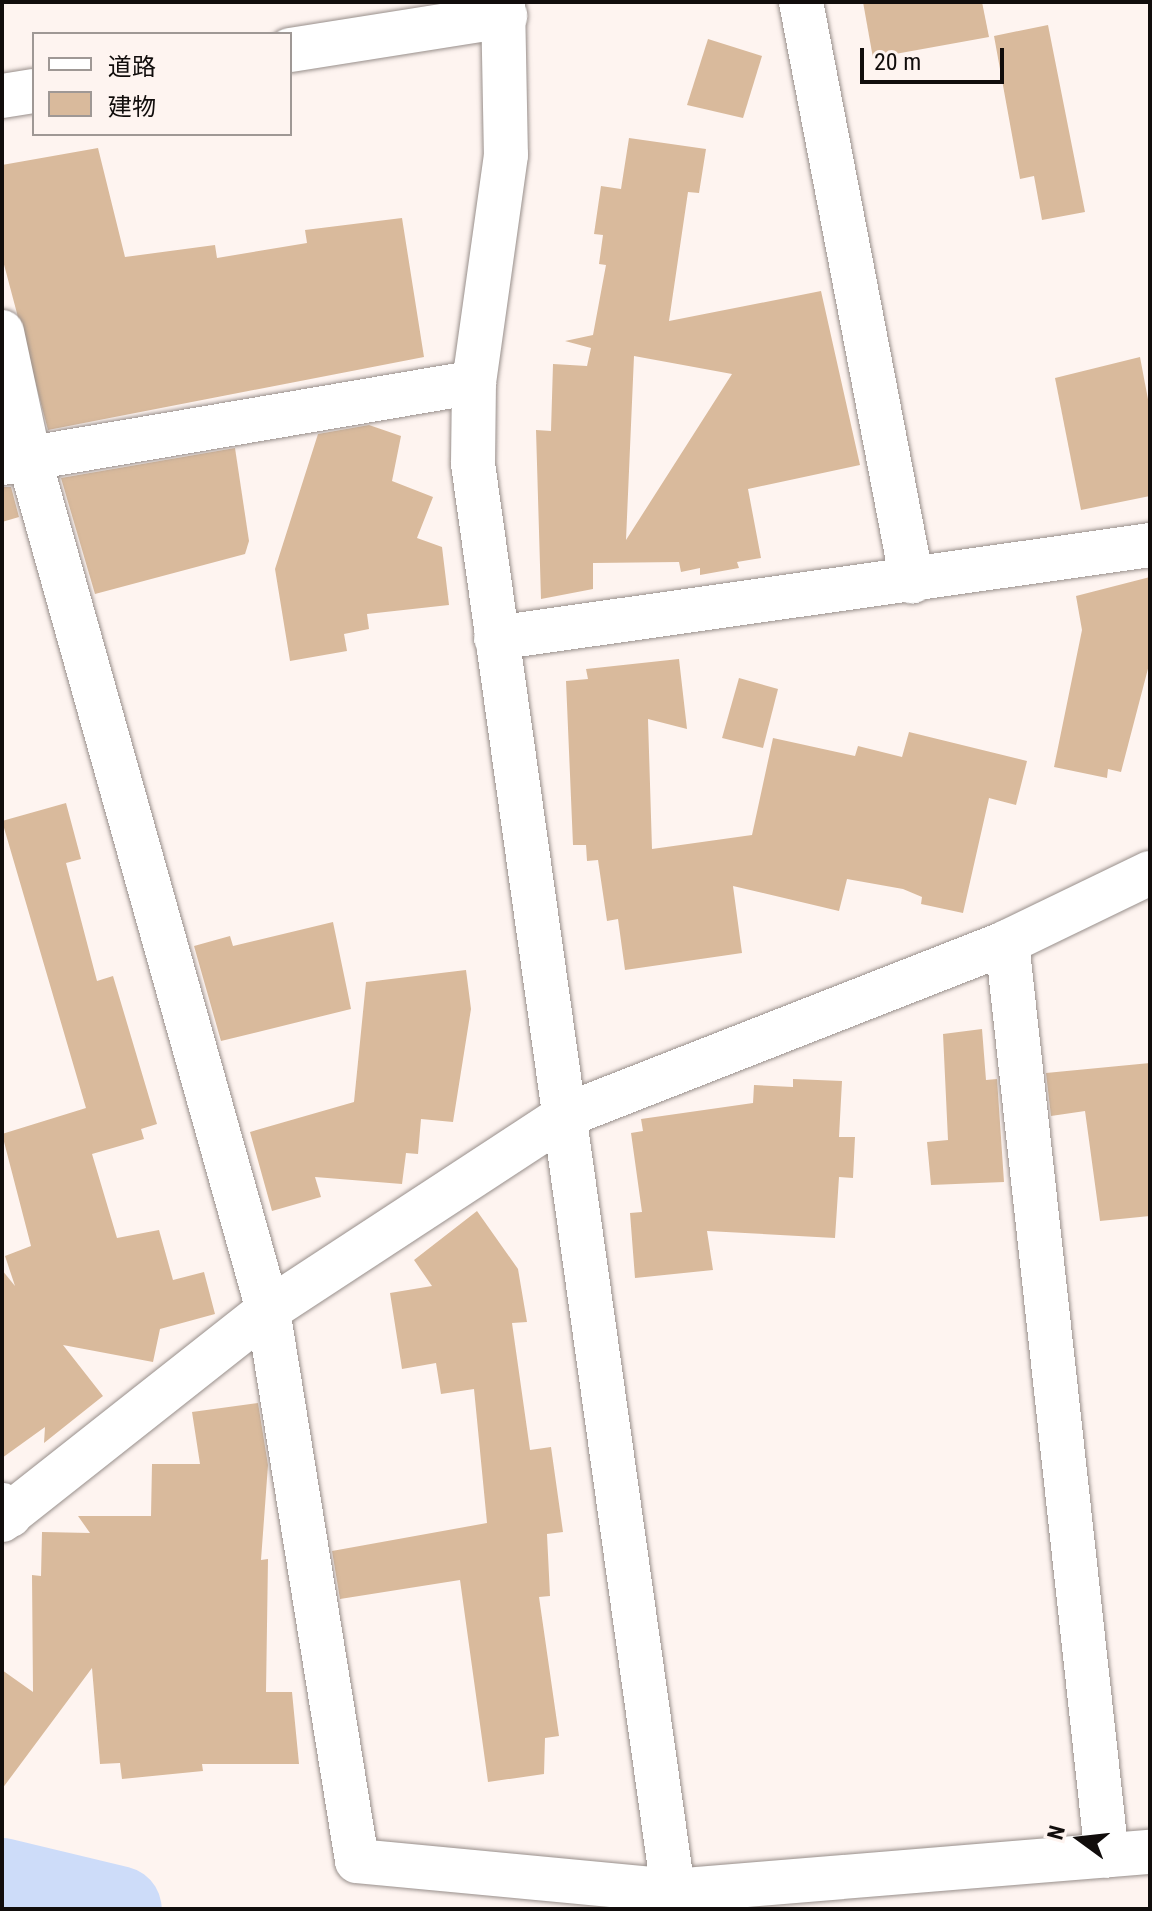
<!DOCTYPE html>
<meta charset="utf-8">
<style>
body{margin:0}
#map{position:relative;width:1152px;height:1911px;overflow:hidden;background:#fef4f0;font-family:"Roboto Condensed","Noto Sans JP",sans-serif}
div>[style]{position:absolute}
.river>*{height:86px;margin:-43px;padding:0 43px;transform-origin:43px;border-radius:43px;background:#cddcf9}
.building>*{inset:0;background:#d9ba9c}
.roads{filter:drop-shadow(0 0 2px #988f8b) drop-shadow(0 0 2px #988f8b)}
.minor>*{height:44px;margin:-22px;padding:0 22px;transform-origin:22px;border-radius:22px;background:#fff}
.tertiary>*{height:44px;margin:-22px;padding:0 22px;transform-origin:22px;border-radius:22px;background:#fff}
span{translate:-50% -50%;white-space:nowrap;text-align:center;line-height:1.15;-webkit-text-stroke:8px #fef4f0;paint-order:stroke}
.frame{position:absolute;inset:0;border:4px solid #110d0c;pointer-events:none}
.legend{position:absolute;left:32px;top:32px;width:260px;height:104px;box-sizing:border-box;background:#fef4f0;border:2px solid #9f9895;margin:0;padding:10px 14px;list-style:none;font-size:24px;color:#110d0c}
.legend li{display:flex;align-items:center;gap:16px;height:40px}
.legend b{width:40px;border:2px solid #9f9895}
.north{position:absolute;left:1040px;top:1799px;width:80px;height:80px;-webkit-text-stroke:6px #fef4f0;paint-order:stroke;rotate:285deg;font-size:22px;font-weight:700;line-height:32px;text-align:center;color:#110d0c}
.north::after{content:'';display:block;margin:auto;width:28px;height:36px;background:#110d0c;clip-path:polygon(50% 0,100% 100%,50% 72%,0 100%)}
.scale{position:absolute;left:860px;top:48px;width:144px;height:36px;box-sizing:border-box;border:4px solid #110d0c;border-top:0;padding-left:10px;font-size:24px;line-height:28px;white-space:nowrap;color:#110d0c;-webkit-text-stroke:6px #fef4f0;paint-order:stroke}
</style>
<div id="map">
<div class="river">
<div style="left:2px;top:1881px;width:120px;rotate:13.5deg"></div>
</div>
<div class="building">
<div style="clip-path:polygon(863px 2px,982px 2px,989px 37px,873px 58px)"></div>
<div style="clip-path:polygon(1048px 25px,1085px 212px,1042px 220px,1034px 176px,1020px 179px,994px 36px)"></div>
<div style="clip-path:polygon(708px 39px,762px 56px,743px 118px,687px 105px)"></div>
<div style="clip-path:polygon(evenodd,629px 138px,706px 149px,699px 193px,688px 192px,669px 321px,821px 291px,860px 465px,748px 489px,761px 558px,737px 562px,739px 568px,700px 575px,700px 568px,681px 572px,679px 562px,593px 563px,593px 589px,541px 599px,536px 430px,551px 431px,553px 364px,587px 366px,591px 348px,565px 341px,593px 335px,606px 265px,599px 264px,603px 235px,594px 234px,601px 186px,621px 189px,629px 138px,634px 356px,732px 374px,626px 540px,634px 356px)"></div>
<div style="clip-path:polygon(98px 148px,125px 257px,215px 245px,217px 258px,307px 243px,305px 230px,402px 218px,424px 357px,48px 430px,2px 257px,2px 165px)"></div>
<div style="clip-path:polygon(1140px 357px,1150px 410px,1150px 496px,1081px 510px,1055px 378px)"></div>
<div style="clip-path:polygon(369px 425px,401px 436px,392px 481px,433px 497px,417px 538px,442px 547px,449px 605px,367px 614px,369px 629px,344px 634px,347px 651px,290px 661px,275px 569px,318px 434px)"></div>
<div style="clip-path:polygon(235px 448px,249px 541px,245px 554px,95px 594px,61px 478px)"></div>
<div style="clip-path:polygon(2px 487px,11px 487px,19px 517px,2px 522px)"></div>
<div style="clip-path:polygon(1150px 577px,1150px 661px,1121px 772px,1108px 769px,1107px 778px,1054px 767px,1082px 630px,1076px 596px)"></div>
<div style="clip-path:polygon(679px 659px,687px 729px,648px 719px,652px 849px,752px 835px,773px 738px,855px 756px,858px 746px,902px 757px,909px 732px,1027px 761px,1016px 805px,989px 798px,963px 913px,921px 904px,922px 897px,903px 889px,847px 879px,839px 911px,733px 886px,742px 953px,625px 970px,618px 919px,607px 921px,598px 860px,587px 861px,586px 845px,573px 845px,566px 681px,588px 679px,586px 669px)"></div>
<div style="clip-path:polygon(739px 678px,778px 689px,763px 748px,722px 738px)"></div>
<div style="clip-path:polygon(66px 803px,81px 859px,66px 863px,97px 981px,113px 976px,157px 1124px,141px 1129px,144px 1139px,92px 1154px,117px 1238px,159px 1230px,173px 1280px,204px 1272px,215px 1314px,160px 1329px,153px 1362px,63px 1345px,103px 1396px,44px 1443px,45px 1427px,2px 1458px,2px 1270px,15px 1286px,5px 1256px,31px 1246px,2px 1134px,86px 1108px,2px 821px)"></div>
<div style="clip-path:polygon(333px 922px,351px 1009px,221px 1041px,194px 946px,230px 936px,233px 946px)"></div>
<div style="clip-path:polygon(466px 970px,471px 1009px,453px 1122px,421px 1119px,418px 1154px,406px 1153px,402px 1184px,315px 1177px,321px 1197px,272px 1211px,250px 1132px,354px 1102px,366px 982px)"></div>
<div style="clip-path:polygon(982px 1029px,986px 1080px,997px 1079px,1004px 1182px,931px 1185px,927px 1142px,948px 1140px,943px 1034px)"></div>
<div style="clip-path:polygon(1150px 1063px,1150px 1216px,1100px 1221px,1085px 1111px,1051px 1116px,1046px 1073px)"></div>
<div style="clip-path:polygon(793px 1079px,842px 1081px,839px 1137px,855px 1137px,853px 1178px,839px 1177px,835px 1238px,707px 1231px,713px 1270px,635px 1278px,630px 1213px,642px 1212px,631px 1133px,643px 1131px,641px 1119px,753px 1103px,754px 1085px,793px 1087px)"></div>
<div style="clip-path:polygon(477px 1211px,518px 1269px,527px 1322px,512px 1323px,530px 1450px,551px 1447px,563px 1532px,547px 1534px,550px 1596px,539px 1597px,559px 1736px,545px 1738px,544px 1774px,488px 1782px,460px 1580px,340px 1599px,332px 1551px,487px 1523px,474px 1389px,441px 1394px,436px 1363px,402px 1369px,390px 1293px,432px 1286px,414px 1260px)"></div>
<div style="clip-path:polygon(258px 1403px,268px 1465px,261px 1560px,268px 1559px,266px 1692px,292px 1692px,299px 1764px,202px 1764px,203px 1771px,122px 1779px,120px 1763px,100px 1764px,92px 1668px,2px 1789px,2px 1670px,33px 1692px,32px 1575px,41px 1576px,42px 1532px,90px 1533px,78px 1516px,151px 1516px,152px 1464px,200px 1464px,192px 1412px)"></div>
</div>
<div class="roads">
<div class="minor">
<div style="left:801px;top:2px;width:590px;rotate:79.15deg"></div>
<div style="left:290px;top:50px;width:218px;rotate:-9deg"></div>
<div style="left:2px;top:96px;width:32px;rotate:-9deg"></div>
<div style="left:2px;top:332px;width:129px;rotate:77.9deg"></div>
<div style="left:29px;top:458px;width:885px;rotate:74.33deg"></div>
<div style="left:268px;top:1310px;width:558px;rotate:80.82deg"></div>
<div style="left:357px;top:1861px;width:317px;rotate:5.4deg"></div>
<div style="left:673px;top:1891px;width:479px;rotate:-4.7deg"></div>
<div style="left:2px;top:463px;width:479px;rotate:-9.7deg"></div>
<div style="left:496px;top:638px;width:661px;rotate:-8.09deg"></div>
<div style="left:1007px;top:942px;width:919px;rotate:83.76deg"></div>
<div style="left:2px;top:1520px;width:339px;rotate:-38.3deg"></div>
<div style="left:268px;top:1310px;width:354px;rotate:-33.2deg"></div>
<div style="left:564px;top:1116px;width:476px;rotate:-21.4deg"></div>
<div style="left:1007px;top:942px;width:159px;rotate:-25.8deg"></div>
</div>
<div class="tertiary">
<div style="left:503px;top:2px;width:153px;rotate:88.9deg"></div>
<div style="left:506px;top:155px;width:229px;rotate:98deg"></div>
<div style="left:474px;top:382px;width:82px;rotate:90.7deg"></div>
<div style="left:473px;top:464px;width:1441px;rotate:82.02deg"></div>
<div style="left:2px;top:1505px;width:13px;rotate:51deg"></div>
</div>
</div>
<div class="frame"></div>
<ul class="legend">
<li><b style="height:10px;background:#fff"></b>道路</li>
<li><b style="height:22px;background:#d9ba9c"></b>建物</li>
</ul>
<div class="north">N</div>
<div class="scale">20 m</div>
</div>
